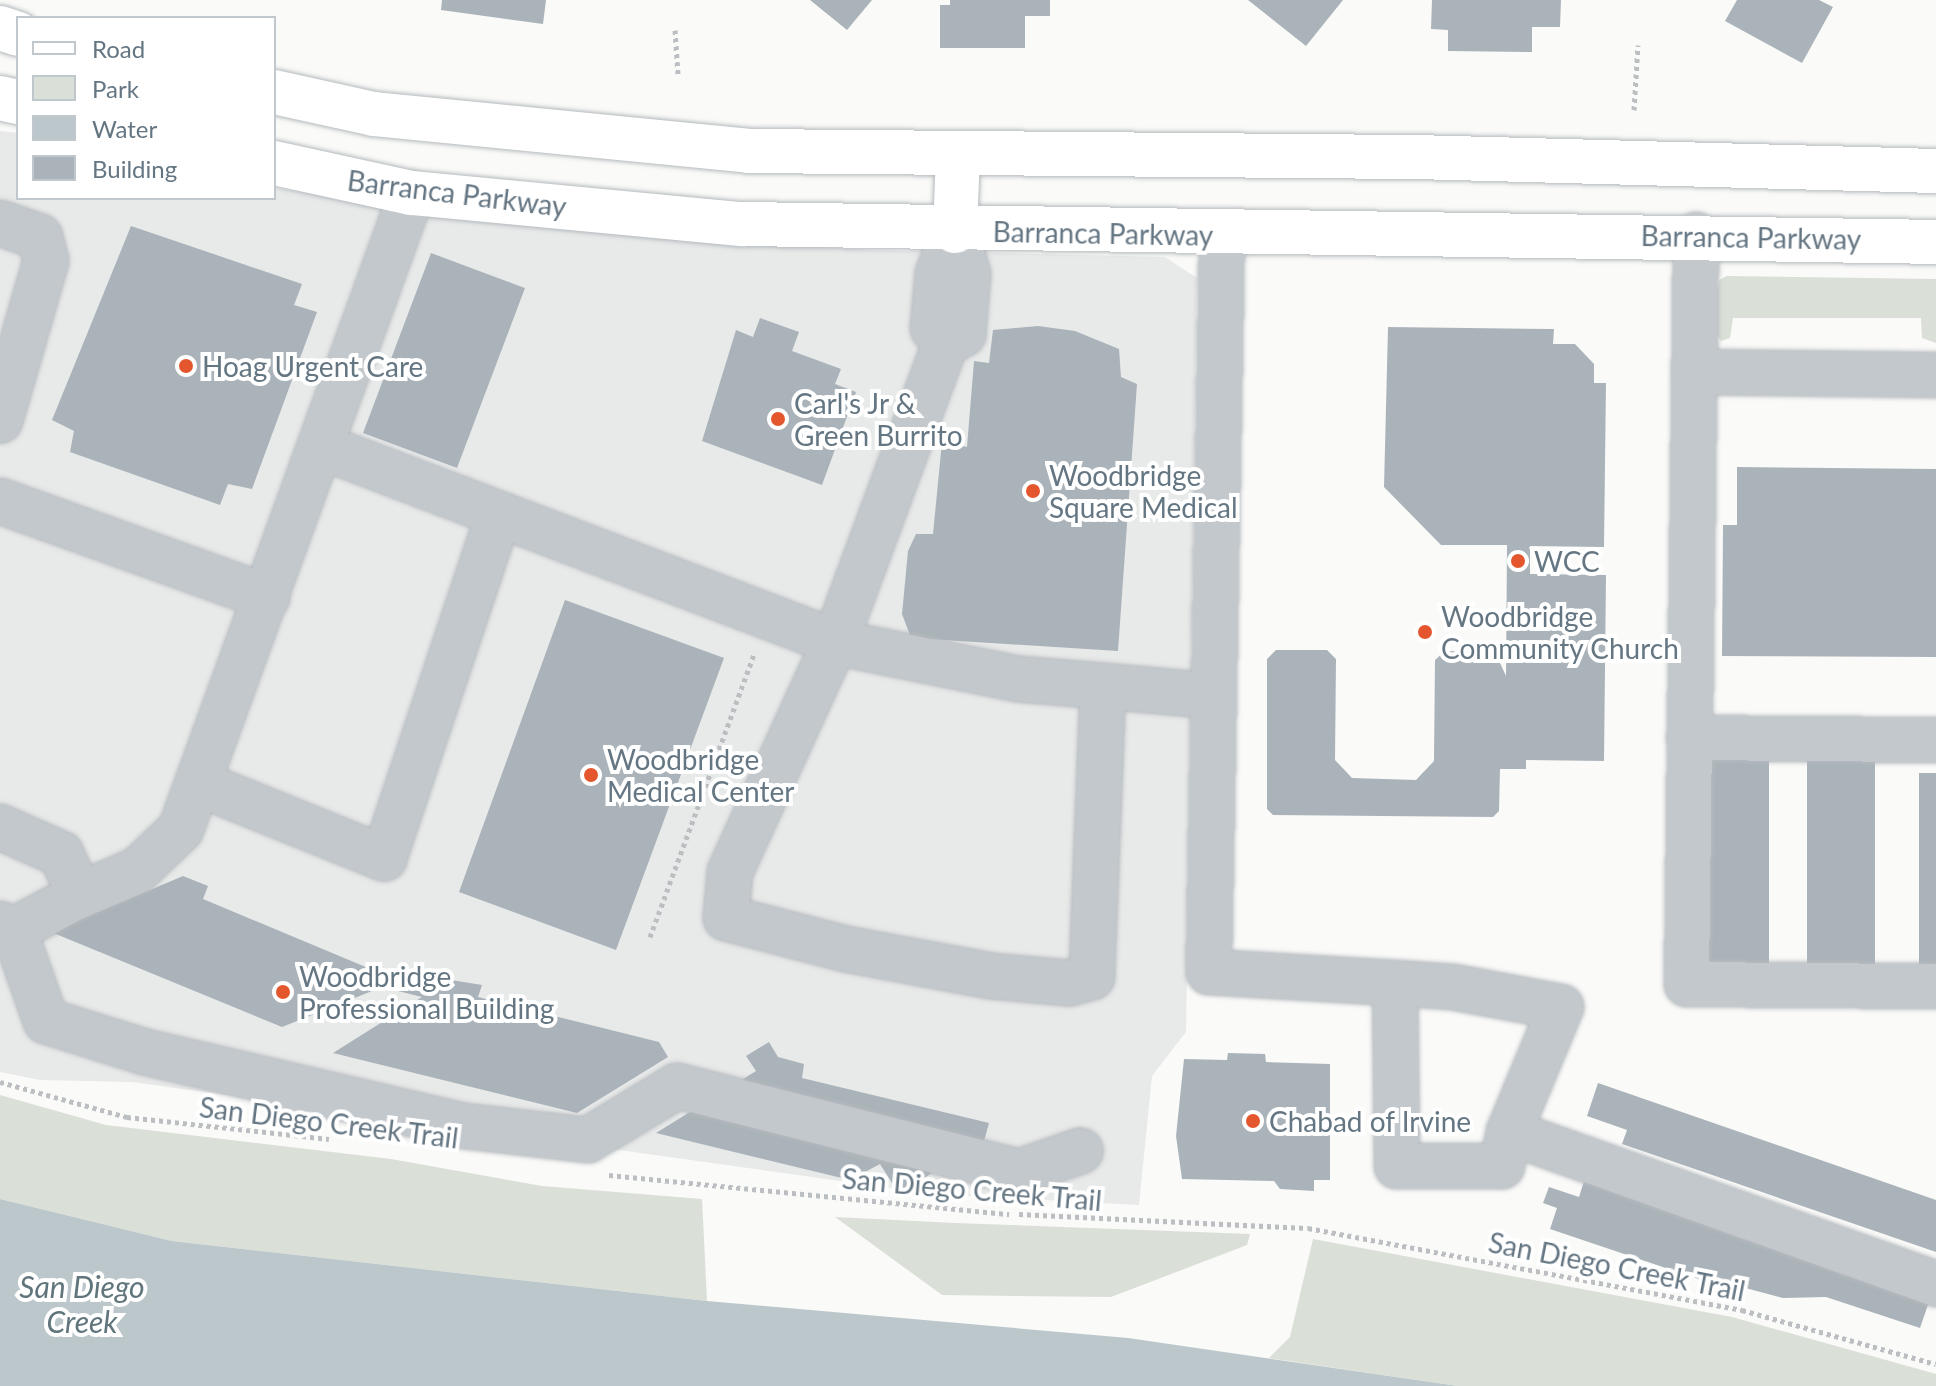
<!DOCTYPE html>
<style>
body{margin:0}
#map{position:relative;width:1936px;height:1386px;overflow:hidden;background:#fafaf8;font-family:Lato,sans-serif}
div>[style]{position:absolute}
.built>*{inset:0;background:#e8e9e9}
.green>*{inset:0;background:#dadfd7}
.water>*{inset:0;background:#bbc7cb}
.building>*{inset:0;background:#aab3b9}
.path>*{height:5px;margin-top:-2.5px;transform-origin:0;background:repeating-linear-gradient(90deg,#bbbfc2 0 4px,transparent 0 8px)}
.roads{filter:drop-shadow(0 0 2px #b5babe) drop-shadow(0 0 2px #b5babe)}
.minor>*{height:44px;margin:-22px;padding:0 22px;transform-origin:22px;border-radius:22px;background:#c3c8cc}
.major>*{height:44px;margin:-22px;padding:0 22px;transform-origin:22px;border-radius:22px;background:#fff}
.dots>*{width:22px;height:22px;translate:-50% -50%;box-sizing:border-box;border:4px solid #fff;border-radius:50%}
span{translate:-50% -50%;white-space:nowrap;text-align:center;line-height:1.15;-webkit-text-stroke:8px #fff;paint-order:stroke}
.street-label{font-size:28px;color:#657683}
.poi-label{font-size:28px;color:#657683}
.left{translate:0 -50%;text-align:left}
.water-label{font-size:30px;color:#60757c;font-style:italic}
.legend{position:absolute;left:16px;top:16px;width:260px;height:184px;box-sizing:border-box;background:#fff;border:2px solid #c1c8cd;margin:0;padding:10px 14px;list-style:none;font-size:24px;color:#657683}
.legend li{display:flex;align-items:center;gap:16px;height:40px}
.legend b{width:40px;border:2px solid #c1c8cd}
</style>
<div id="map">
<div class="built">
<div style="clip-path:polygon(0 131px,18px 133px,18px 198px,274px 198px,274px 188px,525px 226px,867px 250px,1165px 257px,1197px 278px,1186px 1032px,1152px 1076px,1139px 1205px,933px 1194px,132px 1082px,40px 1080px,0 1072px)"></div>
</div>
<div class="green">
<div style="clip-path:polygon(1727px 276px,1936px 279px,1936px 343px,1922px 338px,1921px 318px,1733px 318px,1730px 338px,1721px 341px,1715px 332px,1717px 292px,1719px 280px)"></div>
<div style="clip-path:polygon(0 1095px,106px 1125px,391px 1159px,542px 1186px,702px 1199px,707px 1301px,172px 1241px,0 1199px)"></div>
<div style="clip-path:polygon(835px 1217px,955px 1223px,1250px 1234px,1247px 1245px,1111px 1297px,942px 1295px)"></div>
<div style="clip-path:polygon(1313px 1239px,1732px 1317px,1936px 1374px,1936px 1386px,1458px 1386px,1269px 1358px,1290px 1337px)"></div>
</div>
<div class="water">
<div style="clip-path:polygon(0 1199px,172px 1241px,707px 1301px,1128px 1338px,1458px 1386px,0 1386px)"></div>
</div>
<div class="building">
<div style="clip-path:polygon(442px 0,546px 0,543px 24px,441px 10px)"></div>
<div style="clip-path:polygon(810px 0,872px 0,847px 30px)"></div>
<div style="clip-path:polygon(950px 0,1050px 0,1050px 16px,1025px 16px,1025px 48px,940px 48px,940px 5px,950px 5px)"></div>
<div style="clip-path:polygon(1248px 0,1343px 0,1306px 46px)"></div>
<div style="clip-path:polygon(1432px 0,1561px 0,1560px 27px,1532px 27px,1532px 52px,1448px 51px,1448px 30px,1431px 29px)"></div>
<div style="clip-path:polygon(1737px 0,1819px 0,1833px 7px,1802px 63px,1725px 21px)"></div>
<div style="clip-path:polygon(131px 226px,302px 284px,294px 305px,317px 312px,252px 489px,228px 484px,220px 505px,70px 452px,74px 431px,52px 420px)"></div>
<div style="clip-path:polygon(431px 253px,525px 288px,457px 468px,363px 433px)"></div>
<div style="clip-path:polygon(760px 318px,799px 332px,792px 351px,841px 369px,835px 384px,856px 392px,822px 485px,702px 441px,736px 330px,753px 337px)"></div>
<div style="clip-path:polygon(1038px 326px,1075px 331px,1119px 349px,1121px 377px,1137px 384px,1118px 651px,911px 638px,902px 614px,908px 551px,916px 534px,933px 534px,942px 442px,967px 447px,974px 361px,989px 363px,993px 330px)"></div>
<div style="clip-path:polygon(1388px 327px,1554px 329px,1553px 344px,1575px 344px,1594px 364px,1594px 383px,1606px 383px,1604px 547px,1530px 546px,1530px 574px,1606px 575px,1604px 761px,1526px 760px,1526px 769px,1500px 769px,1499px 811px,1493px 817px,1273px 815px,1267px 809px,1267px 659px,1276px 650px,1327px 650px,1336px 659px,1335px 760px,1352px 778px,1416px 780px,1434px 761px,1435px 660px,1445px 651px,1495px 652px,1506px 676px,1507px 545px,1441px 545px,1384px 487px)"></div>
<div style="clip-path:polygon(1737px 467px,1936px 469px,1936px 657px,1722px 656px,1723px 525px,1737px 525px)"></div>
<div style="clip-path:polygon(565px 600px,724px 658px,616px 950px,459px 892px)"></div>
<div style="clip-path:polygon(1702px 760px,1769px 760px,1769px 967px,1702px 967px)"></div>
<div style="clip-path:polygon(1807px 761px,1875px 761px,1875px 968px,1807px 968px)"></div>
<div style="clip-path:polygon(1919px 773px,1936px 773px,1936px 970px,1919px 970px)"></div>
<div style="clip-path:polygon(183px 876px,208px 886px,203px 899px,380px 973px,436px 987px,431px 979px,446px 971px,451px 980px,482px 985px,478px 997px,659px 1042px,668px 1057px,577px 1113px,333px 1053px,422px 997px,382px 987px,282px 1027px,51px 932px)"></div>
<div style="clip-path:polygon(769px 1042px,778px 1057px,804px 1064px,802px 1078px,989px 1123px,975px 1174px,943px 1166px,899px 1194px,880px 1164px,850px 1180px,656px 1133px,756px 1071px,746px 1056px)"></div>
<div style="clip-path:polygon(1228px 1053px,1265px 1054px,1266px 1062px,1330px 1064px,1330px 1180px,1314px 1180px,1314px 1191px,1280px 1189px,1274px 1181px,1182px 1179px,1176px 1136px,1184px 1059px,1227px 1060px)"></div>
<div style="clip-path:polygon(1598px 1083px,1936px 1200px,1936px 1252px,1622px 1144px,1627px 1130px,1587px 1116px)"></div>
<div style="clip-path:polygon(1585px 1178px,1931px 1296px,1920px 1328px,1826px 1297px,1783px 1298px,1738px 1286px,1722px 1287px,1550px 1229px,1557px 1208px,1543px 1203px,1549px 1187px,1579px 1197px)"></div>
</div>
<div class="path">
<div style="left:675px;top:30px;width:44px;rotate:86.1deg"></div>
<div style="left:1634px;top:110px;width:65px;rotate:-86.5deg"></div>
<div style="left:650px;top:937px;width:304px;rotate:-69.8deg"></div>
<div style="left:0;top:1082px;width:132px;rotate:15.4deg"></div>
<div style="left:127px;top:1117px;width:203px;rotate:6.2deg"></div>
<div style="left:609px;top:1175px;width:402px;rotate:5.6deg"></div>
<div style="left:1019px;top:1214px;width:289px;rotate:2.8deg"></div>
<div style="left:1308px;top:1228px;width:442px;rotate:10.7deg"></div>
<div style="left:1742px;top:1310px;width:201px;rotate:15.6deg"></div>
</div>
<div class="roads">
<div class="minor">
<div style="left:0;top:223px;width:42px;rotate:19.3deg"></div>
<div style="left:40px;top:237px;width:25px;rotate:76deg"></div>
<div style="left:46px;top:261px;width:166px;rotate:106.1deg"></div>
<div style="left:1222px;top:235px;width:737px;rotate:91.01deg"></div>
<div style="left:1209px;top:972px;width:186px;rotate:3.4deg"></div>
<div style="left:1395px;top:983px;width:58px;rotate:3.9deg"></div>
<div style="left:1453px;top:987px;width:110px;rotate:10.5deg"></div>
<div style="left:1561px;top:1007px;width:135px;rotate:112.6deg"></div>
<div style="left:1509px;top:1132px;width:35px;rotate:102deg"></div>
<div style="left:1502px;top:1166px;width:105px;rotate:180deg"></div>
<div style="left:1397px;top:1166px;width:183px;rotate:-90.6deg"></div>
<div style="left:1696px;top:235px;width:749px;rotate:90.69deg"></div>
<div style="left:1687px;top:984px;width:249px;rotate:0.5deg"></div>
<div style="left:945px;top:344px;width:20px;rotate:-127deg"></div>
<div style="left:933px;top:328px;width:54px;rotate:-84.7deg"></div>
<div style="left:938px;top:274px;width:40px;rotate:-69deg"></div>
<div style="left:1694px;top:372px;width:242px;rotate:0.7deg"></div>
<div style="left:323px;top:447px;width:548px;rotate:20.85deg"></div>
<div style="left:835px;top:642px;width:318px;rotate:-69.7deg"></div>
<div style="left:945px;top:344px;width:21px;rotate:-29deg"></div>
<div style="left:963px;top:334px;width:60px;rotate:-85.2deg"></div>
<div style="left:968px;top:274px;width:45px;rotate:-106.8deg"></div>
<div style="left:0;top:501px;width:284px;rotate:19.8deg"></div>
<div style="left:1103px;top:686px;width:291px;rotate:92.2deg"></div>
<div style="left:1092px;top:977px;width:24px;rotate:165deg"></div>
<div style="left:1069px;top:983px;width:78px;rotate:-174.9deg"></div>
<div style="left:991px;top:976px;width:147px;rotate:-169.5deg"></div>
<div style="left:846px;top:949px;width:124px;rotate:-165.5deg"></div>
<div style="left:726px;top:918px;width:46px;rotate:-85deg"></div>
<div style="left:730px;top:872px;width:253px;rotate:-65.5deg"></div>
<div style="left:835px;top:642px;width:187px;rotate:11.4deg"></div>
<div style="left:1018px;top:679px;width:85px;rotate:4.7deg"></div>
<div style="left:1103px;top:686px;width:111px;rotate:5.1deg"></div>
<div style="left:1689px;top:738px;width:247px;rotate:0.5deg"></div>
<div style="left:198px;top:783px;width:201px;rotate:22deg"></div>
<div style="left:384px;top:858px;width:362px;rotate:-71.5deg"></div>
<div style="left:0;top:827px;width:67px;rotate:23.9deg"></div>
<div style="left:61px;top:854px;width:45px;rotate:65.1deg"></div>
<div style="left:80px;top:895px;width:75px;rotate:152.1deg"></div>
<div style="left:80px;top:895px;width:63px;rotate:-23.3deg"></div>
<div style="left:138px;top:870px;width:59px;rotate:-43.6deg"></div>
<div style="left:181px;top:829px;width:677px;rotate:-70.04deg"></div>
<div style="left:0;top:924px;width:15px;rotate:23deg"></div>
<div style="left:14px;top:930px;width:96px;rotate:70.6deg"></div>
<div style="left:46px;top:1021px;width:104px;rotate:17.4deg"></div>
<div style="left:145px;top:1052px;width:326px;rotate:13.1deg"></div>
<div style="left:463px;top:1126px;width:126px;rotate:6.4deg"></div>
<div style="left:588px;top:1140px;width:104px;rotate:-31.2deg"></div>
<div style="left:677px;top:1086px;width:353px;rotate:14.1deg"></div>
<div style="left:1019px;top:1172px;width:65px;rotate:-19deg"></div>
<div style="left:1509px;top:1132px;width:453px;rotate:19.6deg"></div>
</div>
<div class="major">
<div style="left:0;top:28px;width:19px;rotate:18deg"></div>
<div style="left:274px;top:92px;width:102px;rotate:12.4deg"></div>
<div style="left:374px;top:114px;width:376px;rotate:5.6deg"></div>
<div style="left:748px;top:151px;width:667px;rotate:0.52deg"></div>
<div style="left:1415px;top:157px;width:521px;rotate:1.54deg"></div>
<div style="left:0;top:98px;width:18px;rotate:13deg"></div>
<div style="left:274px;top:163px;width:141px;rotate:12.3deg"></div>
<div style="left:412px;top:193px;width:332px;rotate:5.4deg"></div>
<div style="left:743px;top:224px;width:1193px;rotate:0.86deg"></div>
<div style="left:955px;top:231px;width:78px;rotate:-87.8deg"></div>
</div>
</div>
<div class="dots">
<div style="left:186px;top:366px;background:#e4572e"></div>
<div style="left:778px;top:419px;background:#e4572e"></div>
<div style="left:1033px;top:491px;background:#e4572e"></div>
<div style="left:1518px;top:561px;background:#e4572e"></div>
<div style="left:1425px;top:632px;background:#e4572e"></div>
<div style="left:591px;top:775px;background:#e4572e"></div>
<div style="left:283px;top:992px;background:#e4572e"></div>
<div style="left:1253px;top:1121px;background:#e4572e"></div>
</div>
<div class="street-label">
<span style="left:457px;top:193px;rotate:7deg">Barranca Parkway</span>
<span style="left:1103px;top:233px;rotate:1deg">Barranca Parkway</span>
<span style="left:1751px;top:237px;rotate:1deg">Barranca Parkway</span>
<span style="left:329px;top:1122px;rotate:7deg">San Diego Creek Trail</span>
<span style="left:972px;top:1189px;rotate:5deg">San Diego Creek Trail</span>
<span style="left:1617px;top:1266px;rotate:11deg">San Diego Creek Trail</span>
</div>
<div class="poi-label">
<span class="left" style="left:202px;top:366px">Hoag Urgent Care</span>
<span class="left" style="left:794px;top:419px">Carl's Jr &amp;<br>Green Burrito</span>
<span class="left" style="left:1049px;top:491px">Woodbridge<br>Square Medical</span>
<span class="left" style="left:1534px;top:561px">WCC</span>
<span class="left" style="left:1441px;top:632px">Woodbridge<br>Community Church</span>
<span class="left" style="left:607px;top:775px">Woodbridge<br>Medical Center</span>
<span class="left" style="left:299px;top:992px">Woodbridge<br>Professional Building</span>
<span class="left" style="left:1269px;top:1121px">Chabad of Irvine</span>
</div>
<div class="water-label">
<span style="left:82px;top:1303px">San Diego<br>Creek</span>
</div>
<ul class="legend">
<li><b style="height:10px;background:#fff"></b>Road</li>
<li><b style="height:22px;background:#dadfd7"></b>Park</li>
<li><b style="height:22px;background:#bbc7cb"></b>Water</li>
<li><b style="height:22px;background:#aab3b9"></b>Building</li>
</ul>
</div>
